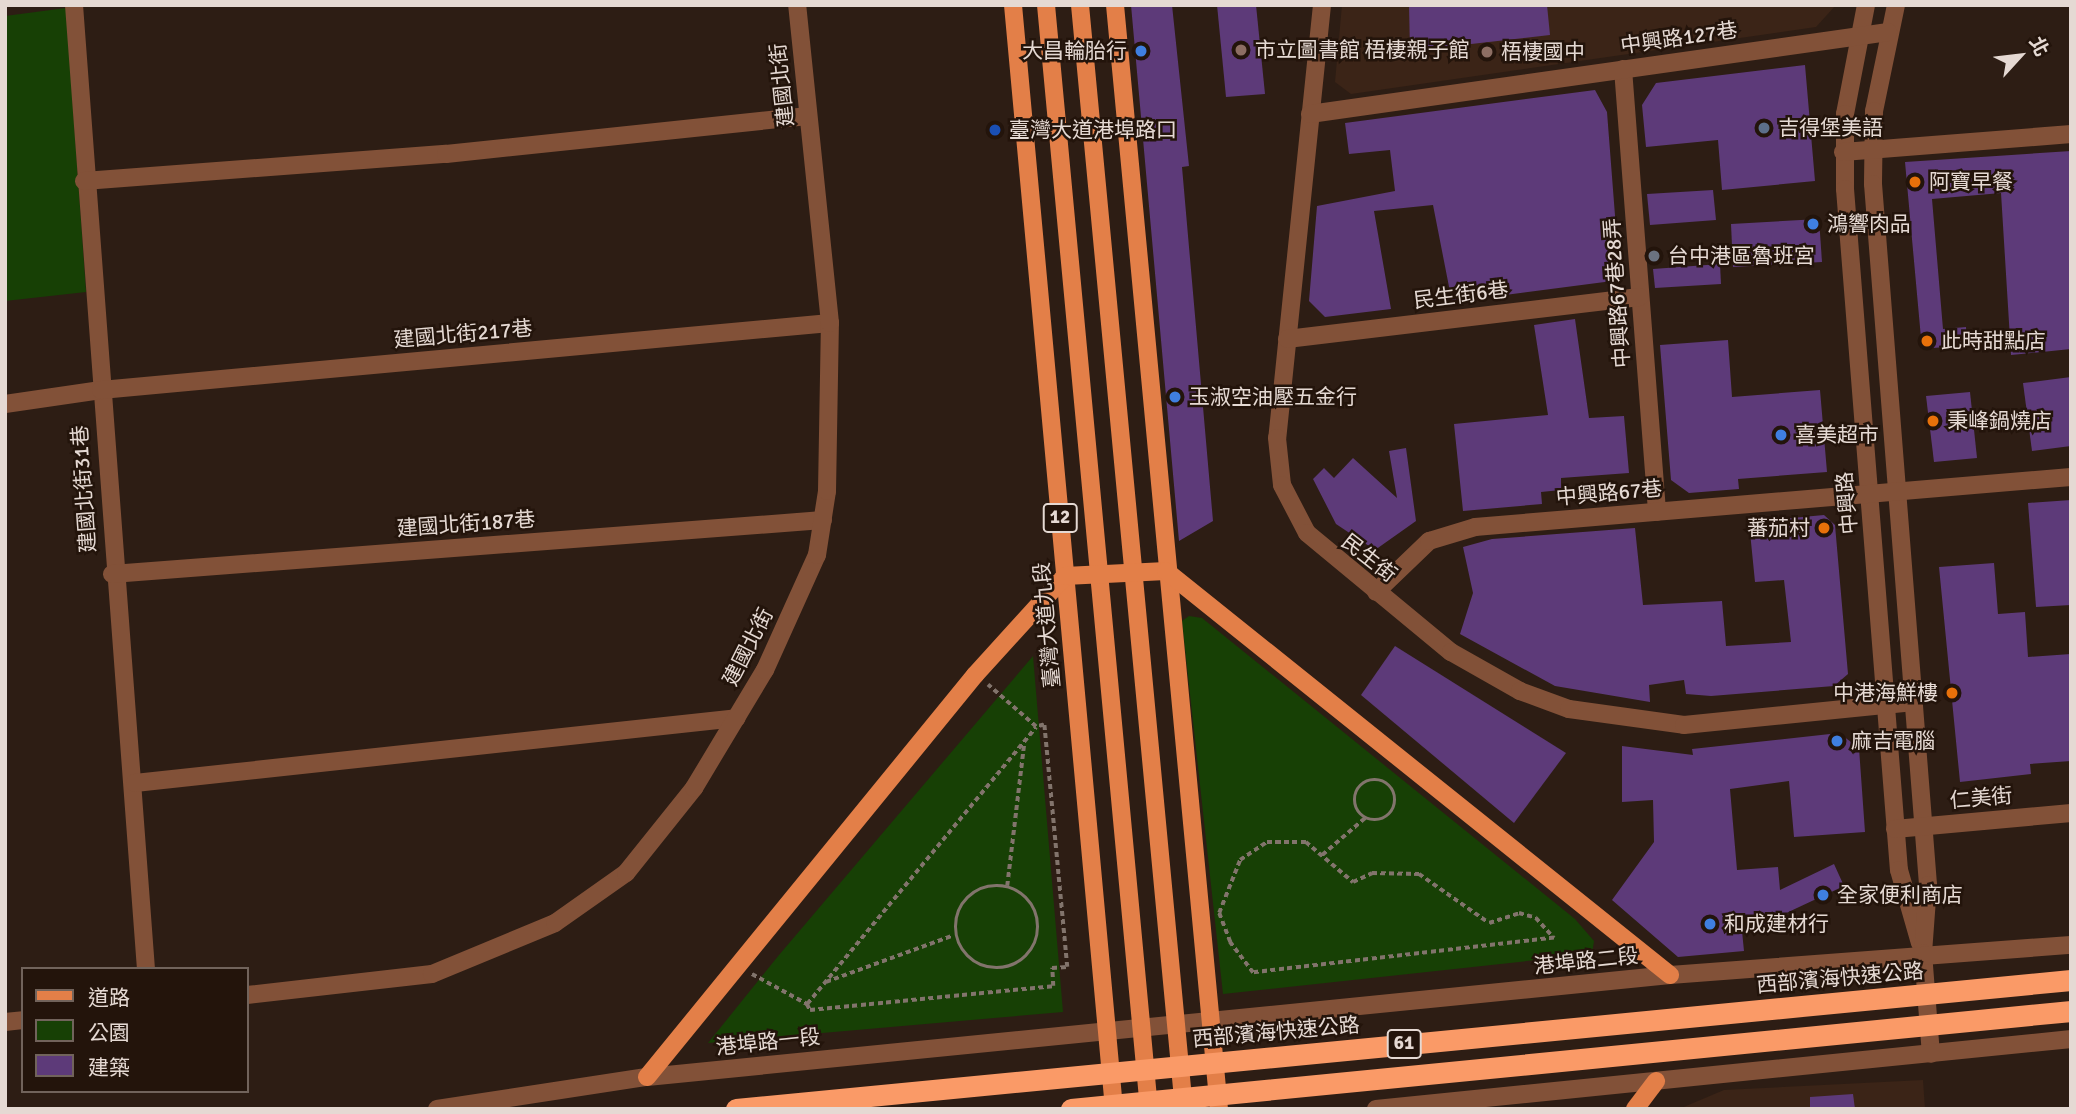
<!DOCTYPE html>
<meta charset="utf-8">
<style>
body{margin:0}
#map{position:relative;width:2076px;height:1114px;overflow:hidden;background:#2d1d14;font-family:Signika,"Noto Sans TC",sans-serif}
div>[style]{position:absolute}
.built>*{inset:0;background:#3b2417}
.green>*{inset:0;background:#174005}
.building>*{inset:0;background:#5d3a79}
.path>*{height:3.5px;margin-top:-1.75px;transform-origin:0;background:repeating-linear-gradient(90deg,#82746c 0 5px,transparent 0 8.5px)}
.path>.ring{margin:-1.75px;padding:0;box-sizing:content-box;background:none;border:3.5px solid #82746c;border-radius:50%}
.minor>*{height:18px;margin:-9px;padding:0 9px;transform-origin:9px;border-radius:9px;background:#825138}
.major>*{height:18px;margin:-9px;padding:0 9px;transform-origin:9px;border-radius:9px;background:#e37f48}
.highway-bridge>*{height:21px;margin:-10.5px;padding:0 10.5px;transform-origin:10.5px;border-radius:10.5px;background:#fa9a67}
.dots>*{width:19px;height:19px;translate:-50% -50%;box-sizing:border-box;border:4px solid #23140b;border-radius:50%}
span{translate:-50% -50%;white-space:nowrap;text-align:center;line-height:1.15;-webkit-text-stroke:5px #23140b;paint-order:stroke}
.shield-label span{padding:2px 5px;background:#23140b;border:2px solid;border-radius:5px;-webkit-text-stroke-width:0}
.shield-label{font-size:19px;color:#e5d9d3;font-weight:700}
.street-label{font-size:21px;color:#e5d9d3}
.poi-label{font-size:21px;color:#e5d9d3}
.left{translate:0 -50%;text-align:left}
.right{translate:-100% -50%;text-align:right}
.frame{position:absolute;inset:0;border:7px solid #e5d9d3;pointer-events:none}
.legend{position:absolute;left:21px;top:967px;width:228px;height:126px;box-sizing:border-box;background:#23140b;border:2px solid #71635b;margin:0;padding:9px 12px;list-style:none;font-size:21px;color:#e5d9d3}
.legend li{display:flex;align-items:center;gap:14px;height:35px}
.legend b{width:35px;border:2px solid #71635b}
.north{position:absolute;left:1985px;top:21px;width:70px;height:70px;-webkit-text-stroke:5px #23140b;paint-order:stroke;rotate:63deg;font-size:19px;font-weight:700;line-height:28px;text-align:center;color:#e5d9d3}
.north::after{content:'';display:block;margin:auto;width:24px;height:32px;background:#e5d9d3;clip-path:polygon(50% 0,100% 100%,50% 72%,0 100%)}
</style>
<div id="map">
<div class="built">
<div style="clip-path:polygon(1342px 5px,1836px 5px,1816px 27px,1351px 94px,1335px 82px)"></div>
<div style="clip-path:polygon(1923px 1080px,1925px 1109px,1679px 1109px,1724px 1090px)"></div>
</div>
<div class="green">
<div style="clip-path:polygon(66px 8px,86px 292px,5px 301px,5px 16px)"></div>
<div style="clip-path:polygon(1189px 616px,1202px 618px,1575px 919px,1594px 941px,1592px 954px,1223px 994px,1182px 621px)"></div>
<div style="clip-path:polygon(1033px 656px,1063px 1012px,708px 1043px,779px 955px)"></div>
</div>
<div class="building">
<div style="clip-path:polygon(1131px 5px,1172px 5px,1189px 166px,1182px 167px,1213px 521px,1179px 541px)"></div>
<div style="clip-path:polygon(1217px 5px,1256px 5px,1265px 94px,1226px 97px)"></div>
<div style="clip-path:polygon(1409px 5px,1547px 5px,1550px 35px,1410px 51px)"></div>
<div style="clip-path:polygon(1805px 65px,1815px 181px,1722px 190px,1718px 140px,1646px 147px,1642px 105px,1656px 83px)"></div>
<div style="clip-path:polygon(1595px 90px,1607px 112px,1620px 280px,1452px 302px,1433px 205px,1374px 211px,1391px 309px,1325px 317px,1309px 301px,1317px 206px,1395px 191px,1390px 150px,1349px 154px,1345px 123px)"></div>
<div style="clip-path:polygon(2071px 151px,2071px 349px,2011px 355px,2001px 193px,1932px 199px,1943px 329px,1966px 327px,1967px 345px,1922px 349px,1905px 162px)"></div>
<div style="clip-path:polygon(1713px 190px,1716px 220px,1650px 225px,1647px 194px)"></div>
<div style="clip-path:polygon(1819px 219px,1822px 262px,1733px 267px,1731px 224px)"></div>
<div style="clip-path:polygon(1720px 264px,1721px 284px,1655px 288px,1653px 269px)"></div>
<div style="clip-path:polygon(1575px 319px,1589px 418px,1624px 416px,1629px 473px,1561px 478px,1561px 490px,1541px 492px,1542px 504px,1463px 511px,1454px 424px,1548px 415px,1534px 325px)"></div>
<div style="clip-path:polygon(1728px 340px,1732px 397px,1820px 390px,1827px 472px,1738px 479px,1739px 489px,1689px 493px,1671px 480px,1660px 345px)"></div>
<div style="clip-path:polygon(2071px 377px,2071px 446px,2032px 451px,2023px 383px)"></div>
<div style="clip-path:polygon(1970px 392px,1977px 458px,1934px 462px,1926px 396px)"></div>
<div style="clip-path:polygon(1406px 448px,1416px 521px,1375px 550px,1336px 524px,1313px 479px,1324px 468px,1334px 478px,1353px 458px,1397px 498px,1389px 451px)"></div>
<div style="clip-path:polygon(2071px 500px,2071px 605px,2036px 607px,2028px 503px)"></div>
<div style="clip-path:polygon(1824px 515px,1835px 525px,1848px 674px,1834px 686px,1711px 696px,1686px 694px,1684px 680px,1649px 685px,1650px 702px,1555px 686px,1460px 634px,1473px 593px,1463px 547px,1492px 539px,1635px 528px,1643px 605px,1722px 601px,1726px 646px,1791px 642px,1784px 580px,1755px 582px,1749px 522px)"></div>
<div style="clip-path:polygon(1994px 563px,1998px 614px,2025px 612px,2028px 657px,2071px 654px,2071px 761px,2030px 764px,2031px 774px,1960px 782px,1939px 567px)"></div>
<div style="clip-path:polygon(1395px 646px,1566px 753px,1514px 823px,1361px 695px)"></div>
<div style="clip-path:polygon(1839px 733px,1859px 748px,1865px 832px,1794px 837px,1789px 781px,1730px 789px,1737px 870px,1778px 867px,1780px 890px,1834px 864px,1844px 886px,1782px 915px,1783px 927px,1742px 931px,1744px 951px,1678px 957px,1612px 900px,1654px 842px,1653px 800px,1622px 802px,1622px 746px,1693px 755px,1692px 749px)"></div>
<div style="clip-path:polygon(1853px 1094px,1855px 1109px,1810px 1109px,1810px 1097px)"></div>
</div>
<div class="path">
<div class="ring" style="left:1355px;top:780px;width:36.5px;height:36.5px"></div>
<div style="left:1267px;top:842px;width:39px"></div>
<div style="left:1306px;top:842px;width:62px;rotate:40.4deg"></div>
<div style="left:1353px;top:882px;width:21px;rotate:-25deg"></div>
<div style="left:1372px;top:873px;width:47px;rotate:1.2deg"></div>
<div style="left:1419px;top:874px;width:85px;rotate:35deg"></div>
<div style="left:1489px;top:923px;width:32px;rotate:-18deg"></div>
<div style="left:1519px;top:913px;width:18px;rotate:16deg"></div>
<div style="left:1536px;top:918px;width:27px;rotate:48deg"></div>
<div style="left:1554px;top:938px;width:303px;rotate:173.4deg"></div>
<div style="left:1253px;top:973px;width:39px;rotate:-127deg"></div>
<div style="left:1230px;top:942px;width:31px;rotate:-111deg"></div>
<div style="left:1219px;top:913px;width:57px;rotate:-68.4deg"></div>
<div style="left:1240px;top:860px;width:32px;rotate:-34deg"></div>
<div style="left:1322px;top:855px;width:57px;rotate:-40.7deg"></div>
<div style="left:1007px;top:886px;width:143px;rotate:-83.2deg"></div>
<div class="ring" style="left:956px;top:886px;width:78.5px;height:78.5px"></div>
<div style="left:752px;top:974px;width:63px;rotate:28.6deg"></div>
<div style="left:807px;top:1004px;width:359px;rotate:-50.4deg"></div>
<div style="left:1036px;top:727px;width:64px;rotate:-138.8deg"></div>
<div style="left:826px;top:982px;width:134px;rotate:-20.1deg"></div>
<div style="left:807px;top:1004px;width:7px;rotate:63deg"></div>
<div style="left:810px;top:1010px;width:244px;rotate:-5.6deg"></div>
<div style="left:1053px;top:986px;width:18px;rotate:-93deg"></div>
<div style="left:1052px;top:968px;width:15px;rotate:-4deg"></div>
<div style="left:1067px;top:967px;width:243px;rotate:-95.4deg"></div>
<div style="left:1044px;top:725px;width:8px;rotate:166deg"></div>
</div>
<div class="minor">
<div style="left:74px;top:5px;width:967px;rotate:85.73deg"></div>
<div style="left:1322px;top:5px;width:435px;rotate:95.9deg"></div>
<div style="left:1277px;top:438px;width:47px;rotate:83.9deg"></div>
<div style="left:1282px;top:485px;width:54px;rotate:62.5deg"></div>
<div style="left:1307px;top:533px;width:187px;rotate:39.6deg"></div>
<div style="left:1451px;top:652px;width:79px;rotate:29.5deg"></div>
<div style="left:1520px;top:691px;width:52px;rotate:20.2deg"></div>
<div style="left:1569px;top:709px;width:116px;rotate:7.9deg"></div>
<div style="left:1684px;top:725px;width:231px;rotate:-5.7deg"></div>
<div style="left:1866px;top:5px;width:111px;rotate:100.9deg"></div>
<div style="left:1845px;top:114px;width:75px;rotate:90deg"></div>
<div style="left:1845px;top:189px;width:683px;rotate:85.47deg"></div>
<div style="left:1899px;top:870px;width:76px;rotate:74deg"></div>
<div style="left:1896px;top:5px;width:108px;rotate:101.7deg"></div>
<div style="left:1874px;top:111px;width:73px;rotate:90.8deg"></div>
<div style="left:1873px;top:184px;width:703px;rotate:85.51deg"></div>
<div style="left:1928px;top:885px;width:68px;rotate:94.2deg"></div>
<div style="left:1923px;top:953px;width:101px;rotate:85.5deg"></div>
<div style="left:1623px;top:69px;width:444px;rotate:85.6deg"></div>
<div style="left:1310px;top:114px;width:584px;rotate:-8.07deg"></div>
<div style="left:1843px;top:152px;width:229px;rotate:-4.5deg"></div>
<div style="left:84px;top:181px;width:363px;rotate:-4.3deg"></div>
<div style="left:446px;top:154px;width:364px;rotate:-6deg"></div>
<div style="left:1287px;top:339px;width:355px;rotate:-6.8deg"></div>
<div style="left:5px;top:404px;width:97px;rotate:-8.3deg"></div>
<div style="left:101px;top:390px;width:732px;rotate:-5.25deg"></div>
<div style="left:112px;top:574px;width:713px;rotate:-4.34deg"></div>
<div style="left:1376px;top:592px;width:74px;rotate:-43.9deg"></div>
<div style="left:1429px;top:541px;width:48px;rotate:-16.9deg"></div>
<div style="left:1475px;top:527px;width:598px;rotate:-4.8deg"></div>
<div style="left:135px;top:783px;width:605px;rotate:-6.16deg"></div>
<div style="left:1895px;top:829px;width:177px;rotate:-5.2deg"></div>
<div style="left:247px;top:995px;width:186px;rotate:-6.5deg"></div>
<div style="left:432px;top:974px;width:133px;rotate:-22.5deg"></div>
<div style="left:555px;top:923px;width:87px;rotate:-35.2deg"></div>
<div style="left:626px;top:873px;width:109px;rotate:-51.3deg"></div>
<div style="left:694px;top:788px;width:138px;rotate:-59deg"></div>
<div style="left:765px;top:670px;width:126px;rotate:-65.7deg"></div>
<div style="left:817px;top:555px;width:65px;rotate:-81.1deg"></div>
<div style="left:827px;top:491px;width:168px;rotate:-89deg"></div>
<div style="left:830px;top:323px;width:320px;rotate:-95.9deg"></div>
<div style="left:5px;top:1022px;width:18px;rotate:-6deg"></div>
<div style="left:437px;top:1109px;width:212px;rotate:-8.7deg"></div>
<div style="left:647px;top:1077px;width:1028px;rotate:-5.69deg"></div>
<div style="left:1670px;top:975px;width:402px;rotate:-4.3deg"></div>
<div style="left:1376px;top:1109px;width:699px;rotate:-5.75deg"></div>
</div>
<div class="major">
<div style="left:1013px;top:5px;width:1109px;rotate:84.77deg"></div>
<div style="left:1046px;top:5px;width:1109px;rotate:84.67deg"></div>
<div style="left:1080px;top:5px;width:1109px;rotate:84.62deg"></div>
<div style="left:1115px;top:5px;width:1109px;rotate:84.62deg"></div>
<div style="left:647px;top:1077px;width:519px;rotate:-50.79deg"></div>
<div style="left:975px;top:675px;width:134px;rotate:-47.7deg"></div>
<div style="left:1065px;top:576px;width:101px;rotate:-2.8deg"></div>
<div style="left:1166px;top:571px;width:646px;rotate:38.72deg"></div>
<div style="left:1635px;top:1109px;width:35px;rotate:-53deg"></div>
</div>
<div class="highway-bridge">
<div style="left:736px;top:1109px;width:1341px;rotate:-5.52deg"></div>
<div style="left:1071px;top:1109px;width:1005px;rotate:-5.6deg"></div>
</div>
<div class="dots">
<div style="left:1241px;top:50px;background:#8d6e63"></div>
<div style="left:1141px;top:51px;background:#3f7fe0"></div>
<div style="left:1487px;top:52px;background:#8d6e63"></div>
<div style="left:1764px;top:128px;background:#5c6f8a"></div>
<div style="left:995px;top:130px;background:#1a4fb4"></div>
<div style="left:1915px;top:182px;background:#e8710a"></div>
<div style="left:1813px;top:224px;background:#3f7fe0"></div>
<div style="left:1654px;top:256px;background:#6b7280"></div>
<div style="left:1927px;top:341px;background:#e8710a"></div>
<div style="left:1175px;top:397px;background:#3f7fe0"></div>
<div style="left:1933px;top:421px;background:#e8710a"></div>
<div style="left:1781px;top:435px;background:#3f7fe0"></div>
<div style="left:1824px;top:528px;background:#e8710a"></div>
<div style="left:1952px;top:693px;background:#e8710a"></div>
<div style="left:1837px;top:741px;background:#3f7fe0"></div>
<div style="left:1823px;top:895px;background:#3f7fe0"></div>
<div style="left:1710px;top:924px;background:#3f7fe0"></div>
</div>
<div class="shield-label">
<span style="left:1060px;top:518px">12</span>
<span style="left:1404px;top:1044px">61</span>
</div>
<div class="street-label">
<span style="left:1679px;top:38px;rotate:-8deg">中興路127巷</span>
<span style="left:782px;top:85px;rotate:-96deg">建國北街</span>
<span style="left:1617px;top:293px;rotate:-94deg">中興路67巷28弄</span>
<span style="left:1461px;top:295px;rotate:-7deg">民生街6巷</span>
<span style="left:463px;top:334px;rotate:-5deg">建國北街217巷</span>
<span style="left:84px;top:489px;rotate:-94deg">建國北街31巷</span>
<span style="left:1609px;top:493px;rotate:-5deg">中興路67巷</span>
<span style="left:1847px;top:503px;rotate:-95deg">中興路</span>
<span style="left:466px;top:524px;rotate:-4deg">建國北街187巷</span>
<span style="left:1369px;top:558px;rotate:38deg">民生街</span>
<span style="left:1047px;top:625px;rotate:-95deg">臺灣大道九段</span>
<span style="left:748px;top:647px;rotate:-63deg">建國北街</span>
<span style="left:1981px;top:798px;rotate:-5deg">仁美街</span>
<span style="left:1586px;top:961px;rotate:-6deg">港埠路二段</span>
<span style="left:1840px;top:978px;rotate:-5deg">西部濱海快速公路</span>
<span style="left:1276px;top:1032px;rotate:-5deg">西部濱海快速公路</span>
<span style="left:768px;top:1042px;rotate:-6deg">港埠路一段</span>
</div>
<div class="poi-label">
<span class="left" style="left:1255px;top:50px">市立圖書館 梧棲親子館</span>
<span class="right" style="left:1127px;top:51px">大昌輪胎行</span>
<span class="left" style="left:1501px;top:52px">梧棲國中</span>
<span class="left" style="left:1778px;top:128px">吉得堡美語</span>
<span class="left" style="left:1009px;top:130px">臺灣大道港埠路口</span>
<span class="left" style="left:1929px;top:182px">阿寶早餐</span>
<span class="left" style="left:1827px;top:224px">鴻響肉品</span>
<span class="left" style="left:1668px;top:256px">台中港區魯班宮</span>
<span class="left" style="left:1941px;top:341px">此時甜點店</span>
<span class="left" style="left:1189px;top:397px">玉淑空油壓五金行</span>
<span class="left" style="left:1947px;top:421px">秉峰鍋燒店</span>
<span class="left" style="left:1795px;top:435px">喜美超市</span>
<span class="right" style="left:1810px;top:528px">蕃茄村</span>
<span class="right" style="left:1938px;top:693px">中港海鮮樓</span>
<span class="left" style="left:1851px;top:741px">麻吉電腦</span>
<span class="left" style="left:1837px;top:895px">全家便利商店</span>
<span class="left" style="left:1724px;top:924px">和成建材行</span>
</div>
<div class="frame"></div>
<ul class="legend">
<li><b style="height:9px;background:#e37f48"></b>道路</li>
<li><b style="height:19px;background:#174005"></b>公園</li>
<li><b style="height:19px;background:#5d3a79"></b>建築</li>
</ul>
<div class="north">北</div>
</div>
